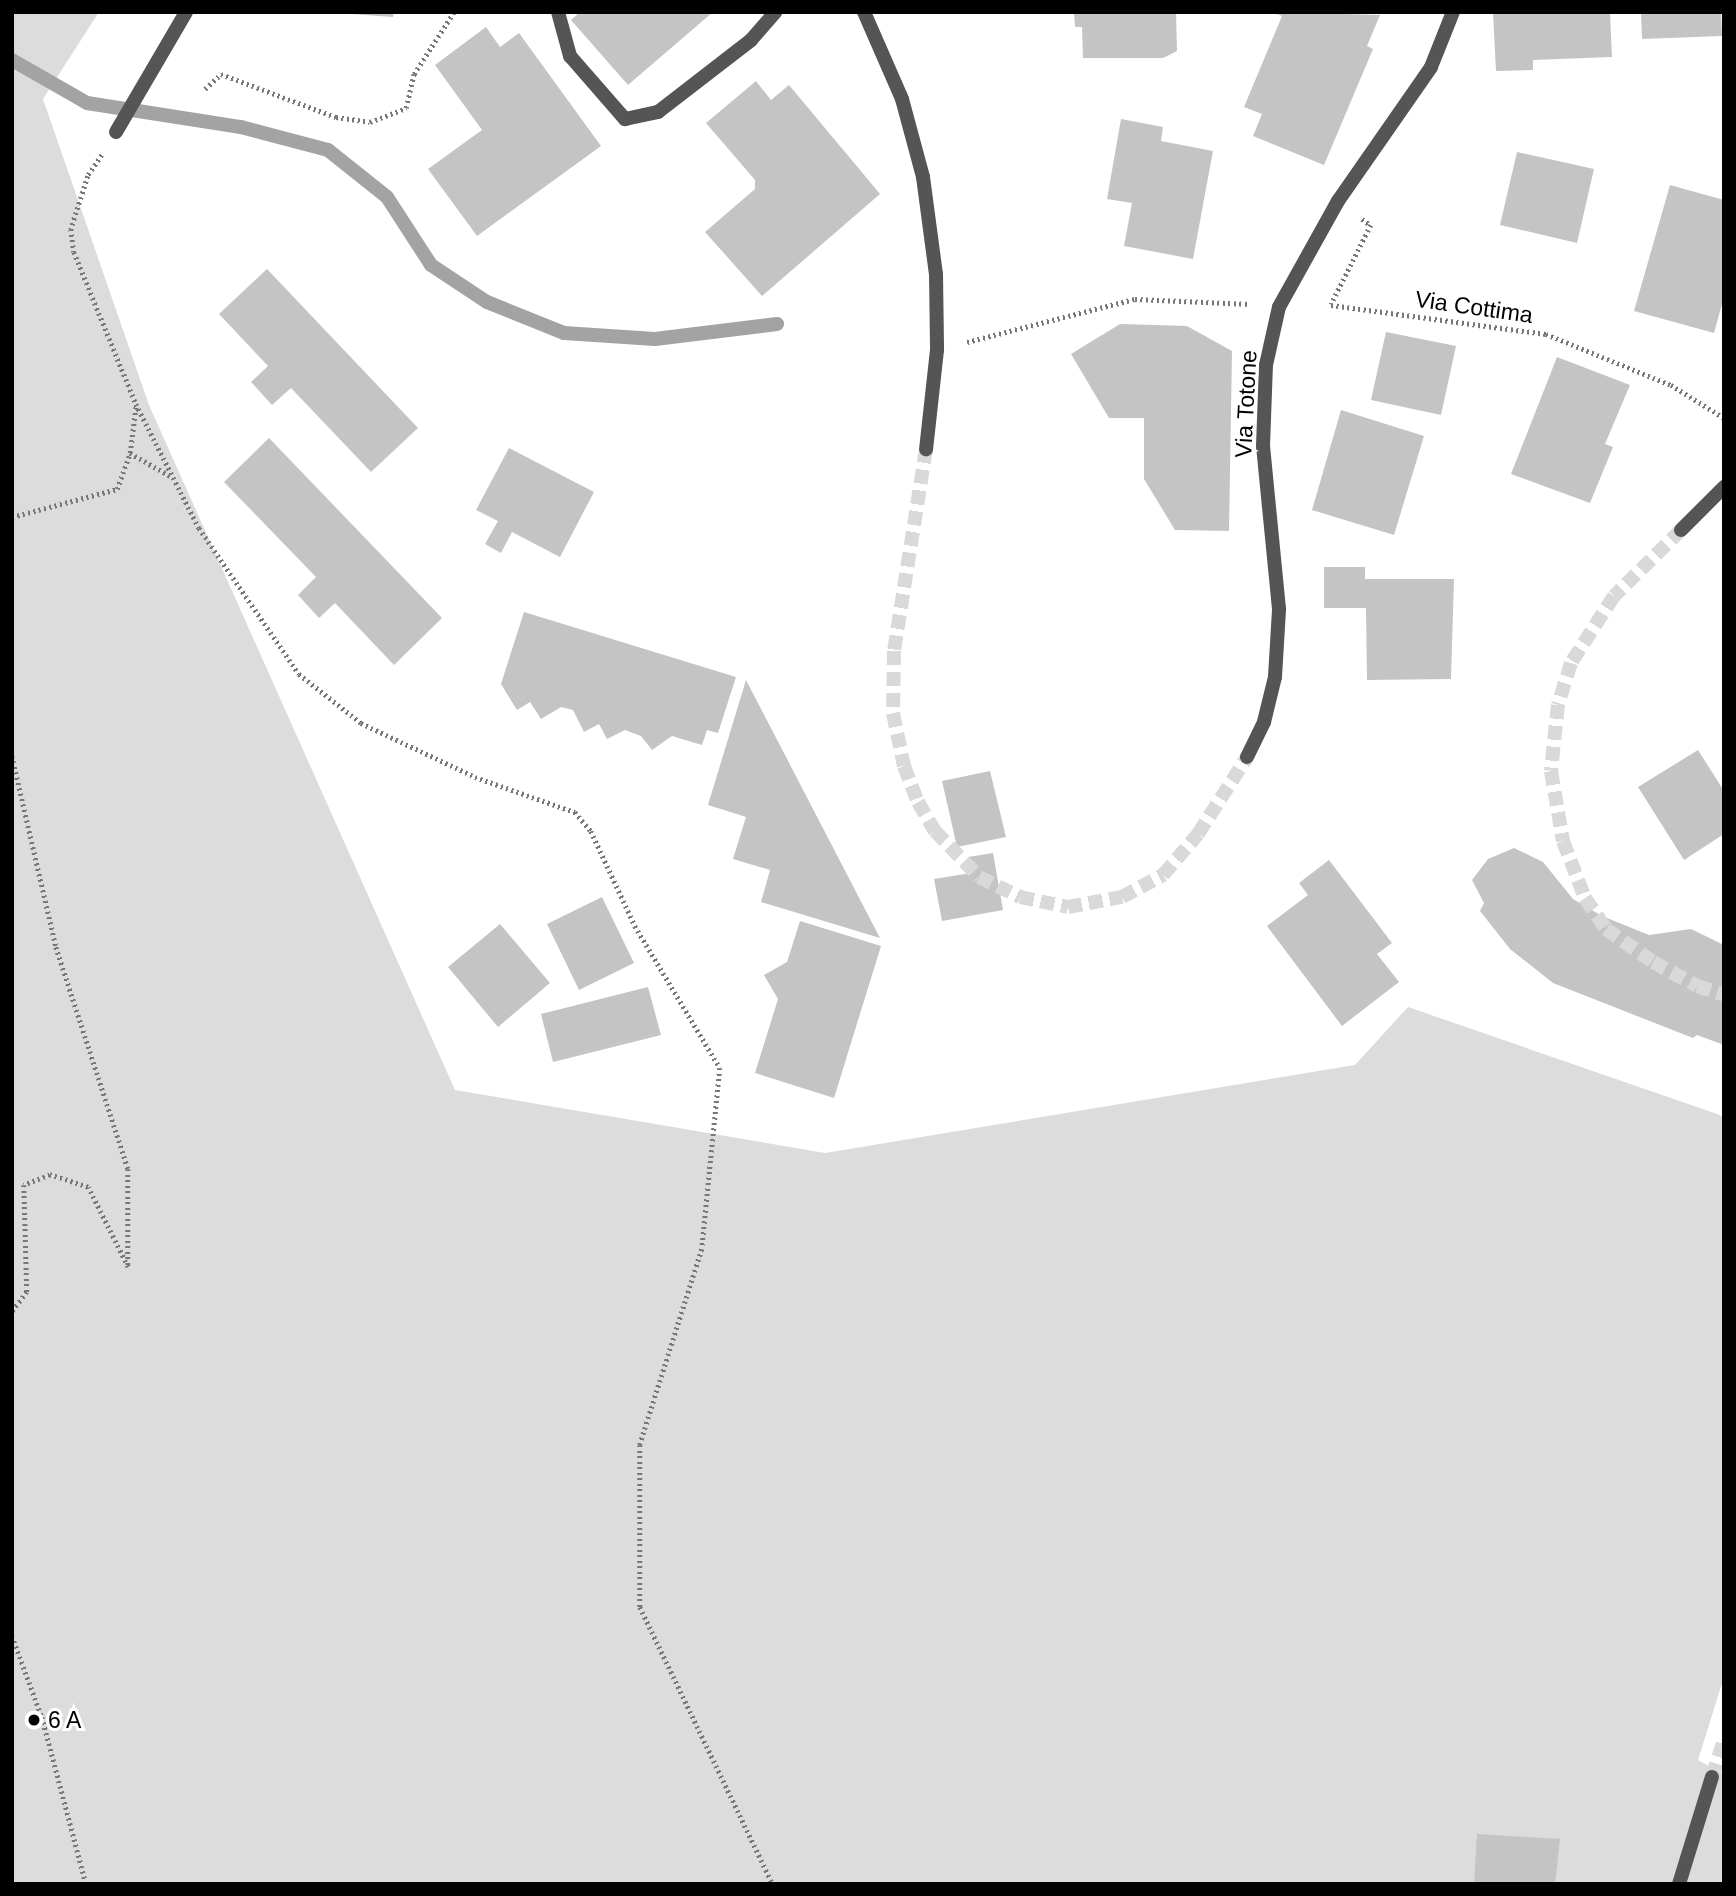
<!DOCTYPE html>
<style>
body{margin:0}
#map{position:relative;width:1736px;height:1896px;overflow:hidden;background:#fff;font-family:Helvetica,sans-serif}
div>[style]{position:absolute}
.green>*{inset:0;background:#dcdcdc}
.stream>*{height:14px;margin:-7px;padding:0 7px;transform-origin:7px;border-radius:7px;background:#a3a3a3}
.building>*{inset:0;background:#c4c4c4}
.street-tunnel>*{height:14px;margin-top:-7px;transform-origin:0;background:repeating-linear-gradient(90deg,#d9d9d9 0 14px,transparent 0 21px)}
.path>*{height:4.5px;margin-top:-2.25px;transform-origin:0;background:repeating-linear-gradient(90deg,#777 0 2px,transparent 0 5.5px)}
.lane>*{height:14px;margin:-7px;padding:0 7px;transform-origin:7px;border-radius:7px;background:#555}
.street>*{height:14px;margin:-7px;padding:0 7px;transform-origin:7px;border-radius:7px;background:#555}
.dots>*{width:19px;height:19px;translate:-50% -50%;box-sizing:border-box;border:4px solid #fff;border-radius:50%}
span{translate:-50% -50%;white-space:nowrap;text-align:center;line-height:1.15;-webkit-text-stroke:6px #fff;paint-order:stroke}
.street-label{font-size:23px;color:#000}
.poi-label{font-size:23px;color:#000}
.left{translate:0 -50%;text-align:left}
.frame{position:absolute;inset:0;border:14px solid #000;pointer-events:none}
</style>
<div id="map">
<div class="green">
<div style="clip-path:polygon(12px 12px,99px 12px,43px 99px,149px 405px,455px 1090px,825px 1153px,1355px 1065px,1408px 1007px,1720px 1115px,1724px 1120px,1724px 1677px,1698px 1760px,1724px 1774px,1724px 1884px,12px 1884px)"></div>
</div>
<div class="stream">
<div style="left:12px;top:60px;width:86px;rotate:29.8deg"></div>
<div style="left:87px;top:103px;width:156px;rotate:8.9deg"></div>
<div style="left:241px;top:127px;width:90px;rotate:14.8deg"></div>
<div style="left:328px;top:150px;width:75px;rotate:38.5deg"></div>
<div style="left:387px;top:197px;width:81px;rotate:57.1deg"></div>
<div style="left:431px;top:265px;width:67px;rotate:33.5deg"></div>
<div style="left:487px;top:302px;width:83px;rotate:21.9deg"></div>
<div style="left:564px;top:333px;width:91px;rotate:3.8deg"></div>
<div style="left:655px;top:339px;width:123px;rotate:-7deg"></div>
</div>
<div class="building">
<div style="clip-path:polygon(324px 12px,394px 12px,393px 17px)"></div>
<div style="clip-path:polygon(580px 12px,713px 12px,628px 85px,571px 20px)"></div>
<div style="clip-path:polygon(1074px 12px,1176px 12px,1177px 51px,1163px 58px,1083px 58px,1082px 27px,1075px 27px)"></div>
<div style="clip-path:polygon(1272px 12px,1380px 15px,1367px 46px,1373px 49px,1324px 165px,1253px 136px,1262px 114px,1244px 107px,1282px 16px)"></div>
<div style="clip-path:polygon(1493px 12px,1610px 12px,1612px 57px,1533px 60px,1533px 70px,1496px 71px)"></div>
<div style="clip-path:polygon(1641px 12px,1721px 12px,1722px 36px,1642px 39px)"></div>
<div style="clip-path:polygon(486px 27px,500px 47px,519px 33px,601px 146px,477px 236px,428px 169px,482px 130px,435px 65px)"></div>
<div style="clip-path:polygon(756px 81px,771px 100px,789px 85px,880px 194px,762px 296px,705px 232px,755px 189px,755px 180px,706px 123px)"></div>
<div style="clip-path:polygon(1121px 119px,1163px 127px,1161px 141px,1213px 151px,1193px 259px,1124px 246px,1132px 203px,1107px 199px)"></div>
<div style="clip-path:polygon(1517px 152px,1594px 169px,1577px 243px,1500px 225px)"></div>
<div style="clip-path:polygon(1670px 185px,1724px 200px,1724px 297px,1714px 333px,1634px 311px)"></div>
<div style="clip-path:polygon(267px 269px,418px 428px,371px 472px,291px 388px,272px 405px,251px 382px,268px 366px,219px 314px)"></div>
<div style="clip-path:polygon(1120px 324px,1187px 326px,1232px 351px,1229px 531px,1175px 530px,1144px 479px,1144px 418px,1109px 418px,1071px 354px)"></div>
<div style="clip-path:polygon(1386px 332px,1456px 346px,1441px 415px,1371px 400px)"></div>
<div style="clip-path:polygon(1557px 357px,1630px 385px,1605px 444px,1613px 447px,1590px 503px,1511px 474px)"></div>
<div style="clip-path:polygon(1341px 410px,1424px 436px,1394px 535px,1312px 510px)"></div>
<div style="clip-path:polygon(269px 438px,442px 618px,394px 665px,335px 603px,319px 618px,298px 595px,316px 577px,224px 482px)"></div>
<div style="clip-path:polygon(509px 448px,594px 492px,560px 557px,512px 532px,501px 553px,485px 544px,498px 521px,476px 510px)"></div>
<div style="clip-path:polygon(1324px 567px,1365px 567px,1365px 579px,1454px 579px,1451px 679px,1367px 680px,1366px 608px,1324px 608px)"></div>
<div style="clip-path:polygon(524px 612px,736px 677px,718px 733px,707px 730px,702px 745px,672px 736px,652px 750px,641px 736px,625px 730px,607px 739px,599px 724px,584px 732px,573px 710px,561px 707px,541px 719px,530px 702px,517px 710px,501px 684px)"></div>
<div style="clip-path:polygon(746px 680px,880px 938px,761px 902px,770px 870px,733px 859px,746px 817px,708px 805px)"></div>
<div style="clip-path:polygon(1698px 750px,1724px 791px,1724px 834px,1684px 860px,1638px 787px)"></div>
<div style="clip-path:polygon(990px 771px,1006px 837px,957px 847px,942px 781px)"></div>
<div style="clip-path:polygon(1514px 848px,1543px 862px,1573px 899px,1602px 916px,1649px 935px,1691px 929px,1724px 945px,1724px 1045px,1697px 1035px,1693px 1038px,1553px 983px,1510px 949px,1480px 911px,1484px 903px,1472px 880px,1488px 859px)"></div>
<div style="clip-path:polygon(993px 853px,1003px 910px,942px 921px,934px 879px,971px 873px,968px 857px)"></div>
<div style="clip-path:polygon(1329px 860px,1392px 943px,1377px 954px,1399px 982px,1342px 1026px,1267px 926px,1308px 895px,1299px 883px)"></div>
<div style="clip-path:polygon(602px 897px,634px 963px,579px 990px,547px 924px)"></div>
<div style="clip-path:polygon(800px 921px,881px 946px,834px 1098px,755px 1073px,778px 999px,764px 975px,787px 962px)"></div>
<div style="clip-path:polygon(500px 924px,550px 983px,498px 1027px,448px 967px)"></div>
<div style="clip-path:polygon(648px 987px,661px 1035px,553px 1062px,541px 1014px)"></div>
<div style="clip-path:polygon(1477px 1834px,1560px 1839px,1555px 1884px,1474px 1884px)"></div>
</div>
<div class="street-tunnel">
<div style="left:926px;top:449px;width:205px;rotate:99deg"></div>
<div style="left:894px;top:651px;width:62px;rotate:90.9deg"></div>
<div style="left:893px;top:713px;width:54px;rotate:78.3deg"></div>
<div style="left:904px;top:766px;width:39px;rotate:69deg"></div>
<div style="left:918px;top:802px;width:34px;rotate:60deg"></div>
<div style="left:935px;top:831px;width:64px;rotate:46.3deg"></div>
<div style="left:979px;top:877px;width:46px;rotate:26deg"></div>
<div style="left:1020px;top:897px;width:49px;rotate:11.8deg"></div>
<div style="left:1068px;top:907px;width:55px;rotate:-10.5deg"></div>
<div style="left:1122px;top:897px;width:47px;rotate:-28.2deg"></div>
<div style="left:1163px;top:875px;width:54px;rotate:-49.5deg"></div>
<div style="left:1198px;top:834px;width:91px;rotate:-57.5deg"></div>
<div style="left:1681px;top:530px;width:94px;rotate:135.4deg"></div>
<div style="left:1614px;top:596px;width:80px;rotate:122.7deg"></div>
<div style="left:1571px;top:663px;width:44px;rotate:107.2deg"></div>
<div style="left:1558px;top:705px;width:66px;rotate:96.1deg"></div>
<div style="left:1551px;top:771px;width:71px;rotate:80.3deg"></div>
<div style="left:1563px;top:841px;width:61px;rotate:68.9deg"></div>
<div style="left:1585px;top:898px;width:37px;rotate:56deg"></div>
<div style="left:1606px;top:929px;width:57px;rotate:35.1deg"></div>
<div style="left:1653px;top:962px;width:50px;rotate:28.6deg"></div>
<div style="left:1697px;top:986px;width:28px;rotate:18deg"></div>
<div style="left:1712px;top:1777px;width:39px;rotate:-72deg"></div>
</div>
<div class="path">
<div style="left:205px;top:89px;width:22px;rotate:-43deg"></div>
<div style="left:221px;top:74px;width:123px;rotate:20.5deg"></div>
<div style="left:336px;top:117px;width:34px;rotate:8deg"></div>
<div style="left:370px;top:122px;width:39px;rotate:-21deg"></div>
<div style="left:406px;top:108px;width:35px;rotate:-77deg"></div>
<div style="left:414px;top:74px;width:74px;rotate:-57.2deg"></div>
<div style="left:102px;top:155px;width:25px;rotate:124deg"></div>
<div style="left:88px;top:176px;width:56px;rotate:107.8deg"></div>
<div style="left:71px;top:229px;width:23px;rotate:83deg"></div>
<div style="left:74px;top:252px;width:164px;rotate:67.8deg"></div>
<div style="left:136px;top:404px;width:139px;rotate:63.1deg"></div>
<div style="left:199px;top:528px;width:177px;rotate:55.6deg"></div>
<div style="left:299px;top:674px;width:79px;rotate:38.3deg"></div>
<div style="left:361px;top:723px;width:126px;rotate:25.3deg"></div>
<div style="left:475px;top:777px;width:106px;rotate:19.3deg"></div>
<div style="left:575px;top:812px;width:25px;rotate:50deg"></div>
<div style="left:591px;top:831px;width:105px;rotate:65.1deg"></div>
<div style="left:635px;top:926px;width:165px;rotate:59.1deg"></div>
<div style="left:720px;top:1068px;width:182px;rotate:95.7deg"></div>
<div style="left:702px;top:1249px;width:206px;rotate:107.6deg"></div>
<div style="left:640px;top:1445px;width:162px;rotate:90deg"></div>
<div style="left:640px;top:1607px;width:307px;rotate:64.4deg"></div>
<div style="left:1362px;top:219px;width:11px;rotate:34deg"></div>
<div style="left:1371px;top:225px;width:89px;rotate:116.6deg"></div>
<div style="left:1331px;top:305px;width:217px;rotate:7.7deg"></div>
<div style="left:1546px;top:334px;width:135px;rotate:22.2deg"></div>
<div style="left:1671px;top:385px;width:62px;rotate:31.9deg"></div>
<div style="left:967px;top:342px;width:173px;rotate:-14.4deg"></div>
<div style="left:1135px;top:299px;width:115px;rotate:2.5deg"></div>
<div style="left:130px;top:453px;width:48px;rotate:-82.9deg"></div>
<div style="left:12px;top:517px;width:109px;rotate:-14.9deg"></div>
<div style="left:117px;top:489px;width:38px;rotate:-70deg"></div>
<div style="left:130px;top:453px;width:48px;rotate:29.7deg"></div>
<div style="left:12px;top:756px;width:196px;rotate:77deg"></div>
<div style="left:56px;top:947px;width:233px;rotate:72deg"></div>
<div style="left:128px;top:1169px;width:98px;rotate:90deg"></div>
<div style="left:128px;top:1267px;width:89px;rotate:-116.6deg"></div>
<div style="left:88px;top:1187px;width:40px;rotate:-162deg"></div>
<div style="left:50px;top:1175px;width:28px;rotate:159deg"></div>
<div style="left:24px;top:1185px;width:107px;rotate:88.4deg"></div>
<div style="left:27px;top:1292px;width:25px;rotate:127deg"></div>
<div style="left:12px;top:1636px;width:86px;rotate:69.7deg"></div>
<div style="left:42px;top:1717px;width:173px;rotate:75.2deg"></div>
</div>
<div class="lane">
<div style="left:116px;top:132px;width:139px;rotate:-59.7deg"></div>
</div>
<div class="street">
<div style="left:558px;top:12px;width:46px;rotate:74.7deg"></div>
<div style="left:570px;top:56px;width:84px;rotate:48.9deg"></div>
<div style="left:625px;top:119px;width:34px;rotate:-12deg"></div>
<div style="left:658px;top:112px;width:118px;rotate:-37.7deg"></div>
<div style="left:751px;top:40px;width:37px;rotate:-49deg"></div>
<div style="left:864px;top:12px;width:95px;rotate:66.4deg"></div>
<div style="left:902px;top:99px;width:81px;rotate:74.9deg"></div>
<div style="left:923px;top:177px;width:98px;rotate:82.4deg"></div>
<div style="left:936px;top:274px;width:76px;rotate:89.2deg"></div>
<div style="left:937px;top:350px;width:100px;rotate:96.3deg"></div>
<div style="left:1681px;top:530px;width:61px;rotate:-45deg"></div>
<div style="left:1247px;top:757px;width:39px;rotate:-64deg"></div>
<div style="left:1264px;top:722px;width:46px;rotate:-76.3deg"></div>
<div style="left:1275px;top:677px;width:68px;rotate:-86.6deg"></div>
<div style="left:1279px;top:609px;width:164px;rotate:-95.6deg"></div>
<div style="left:1263px;top:446px;width:81px;rotate:-87.9deg"></div>
<div style="left:1266px;top:365px;width:59px;rotate:-77.4deg"></div>
<div style="left:1279px;top:307px;width:121px;rotate:-60.9deg"></div>
<div style="left:1338px;top:201px;width:163px;rotate:-55.2deg"></div>
<div style="left:1431px;top:67px;width:59px;rotate:-68.2deg"></div>
<div style="left:1679px;top:1884px;width:112px;rotate:-72.9deg"></div>
</div>
<div class="dots">
<div style="left:34px;top:1720px;background:#000"></div>
</div>
<div class="street-label">
<span style="left:1474px;top:307px;rotate:8deg">Via Cottima</span>
<span style="left:1246px;top:404px;rotate:-87deg">Via Totone</span>
</div>
<div class="poi-label">
<span class="left" style="left:48px;top:1720px">6 A</span>
</div>
<div class="frame"></div>
</div>
